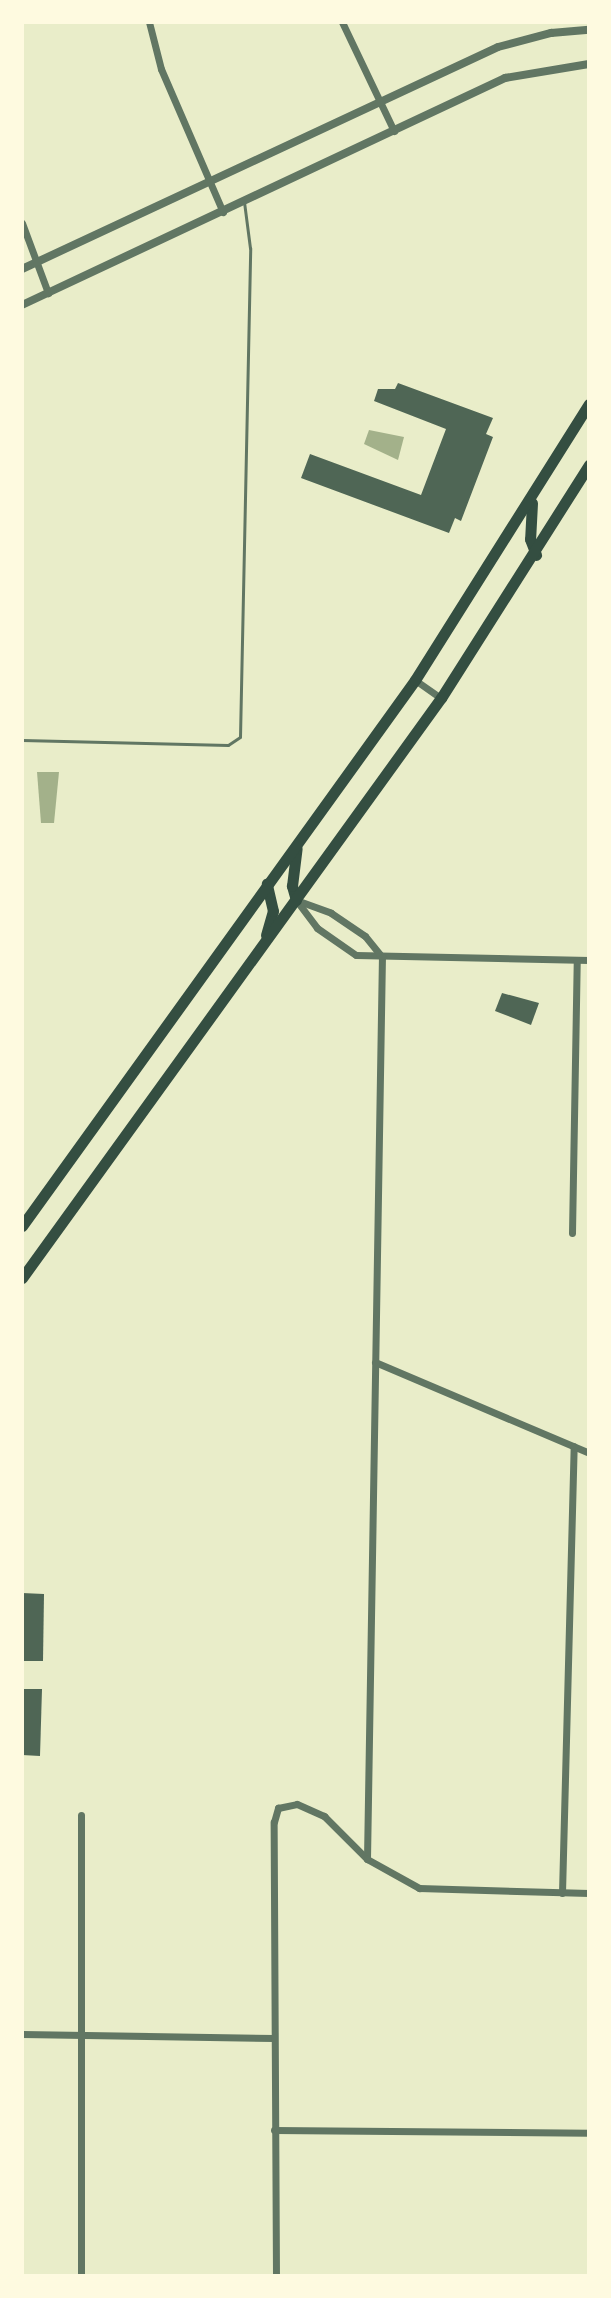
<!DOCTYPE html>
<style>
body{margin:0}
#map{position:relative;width:611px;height:2298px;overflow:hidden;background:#e9edc9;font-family:"Golos Text",sans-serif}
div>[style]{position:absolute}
.water>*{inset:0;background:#a3b18a}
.building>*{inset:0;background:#4f6655}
.service>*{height:3px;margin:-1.5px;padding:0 1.5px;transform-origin:1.5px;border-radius:1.5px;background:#617663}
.minor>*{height:7px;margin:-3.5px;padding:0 3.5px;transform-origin:3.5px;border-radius:3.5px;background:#617663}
.tertiary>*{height:8px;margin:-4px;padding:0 4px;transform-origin:4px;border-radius:4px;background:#617663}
.primary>*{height:11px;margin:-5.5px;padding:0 5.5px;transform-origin:5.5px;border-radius:5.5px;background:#344e41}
span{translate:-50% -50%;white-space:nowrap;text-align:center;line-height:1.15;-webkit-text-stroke:7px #fefae0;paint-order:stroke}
.frame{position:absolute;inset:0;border:24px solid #fefae0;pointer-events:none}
</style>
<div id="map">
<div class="water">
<div style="clip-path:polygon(369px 430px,404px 437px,398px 460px,364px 444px)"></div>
<div style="clip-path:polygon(37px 772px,59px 772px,54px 823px,41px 823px)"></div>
</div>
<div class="building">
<div style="clip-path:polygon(398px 383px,493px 418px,486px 434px,493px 437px,461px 521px,455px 518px,449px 533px,301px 478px,310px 454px,421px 495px,446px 429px,374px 401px,378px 389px,395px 389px)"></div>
<div style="clip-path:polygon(502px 993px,539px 1003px,531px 1025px,495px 1011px)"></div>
<div style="clip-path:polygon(22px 1593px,44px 1594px,43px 1661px,22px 1661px)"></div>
<div style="clip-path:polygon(22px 1689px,42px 1689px,40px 1756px,22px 1755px)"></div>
</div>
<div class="service">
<div style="left:22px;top:740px;width:206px;rotate:1.4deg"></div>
<div style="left:228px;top:745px;width:14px;rotate:-34deg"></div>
<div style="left:240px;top:737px;width:489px;rotate:-88.8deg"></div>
<div style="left:250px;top:248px;width:46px;rotate:-97.4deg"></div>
</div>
<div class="minor">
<div style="left:149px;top:22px;width:49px;rotate:75.7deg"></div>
<div style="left:161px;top:69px;width:156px;rotate:66.6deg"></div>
<div style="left:342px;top:22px;width:121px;rotate:64.5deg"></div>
<div style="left:22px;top:223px;width:75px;rotate:69.6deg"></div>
<div style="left:415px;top:680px;width:32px;rotate:35deg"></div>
<div style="left:296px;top:900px;width:35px;rotate:53deg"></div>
<div style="left:317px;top:928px;width:47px;rotate:34.7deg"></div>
<div style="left:356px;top:955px;width:233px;rotate:1.2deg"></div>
<div style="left:296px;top:900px;width:37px;rotate:20deg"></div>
<div style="left:331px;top:913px;width:41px;rotate:34.1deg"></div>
<div style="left:365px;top:936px;width:27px;rotate:51deg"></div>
<div style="left:572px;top:1233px;width:273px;rotate:-89deg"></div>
<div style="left:375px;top:1362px;width:233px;rotate:23deg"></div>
<div style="left:367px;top:1859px;width:902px;rotate:-89.05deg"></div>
<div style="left:562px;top:1893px;width:447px;rotate:-88.5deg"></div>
<div style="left:22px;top:2034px;width:252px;rotate:0.9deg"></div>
<div style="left:274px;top:2130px;width:315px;rotate:0.5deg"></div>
<div style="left:81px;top:2276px;width:461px;rotate:-90deg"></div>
<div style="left:276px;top:2276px;width:454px;rotate:-90.3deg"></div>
<div style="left:274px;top:1822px;width:15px;rotate:-74deg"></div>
<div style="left:278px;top:1808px;width:19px;rotate:-12deg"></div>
<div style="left:297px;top:1804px;width:30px;rotate:24deg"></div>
<div style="left:324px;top:1816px;width:61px;rotate:45deg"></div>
<div style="left:367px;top:1859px;width:60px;rotate:29.1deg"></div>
<div style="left:419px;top:1888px;width:170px;rotate:1.7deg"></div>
</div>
<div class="tertiary">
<div style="left:22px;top:269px;width:525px;rotate:-25deg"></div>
<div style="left:498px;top:47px;width:55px;rotate:-14.8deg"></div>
<div style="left:551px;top:33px;width:38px;rotate:-5deg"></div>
<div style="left:22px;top:305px;width:534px;rotate:-25.17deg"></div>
<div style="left:505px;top:78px;width:85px;rotate:-9.5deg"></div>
</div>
<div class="primary">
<div style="left:532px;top:503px;width:36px;rotate:93deg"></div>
<div style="left:530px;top:539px;width:17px;rotate:69deg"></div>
<div style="left:296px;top:900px;width:15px;rotate:-106deg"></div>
<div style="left:292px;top:886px;width:38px;rotate:-83deg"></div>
<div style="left:266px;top:935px;width:25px;rotate:-74deg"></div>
<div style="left:273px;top:911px;width:28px;rotate:-103deg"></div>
<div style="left:22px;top:1226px;width:673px;rotate:-54.25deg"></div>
<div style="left:415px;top:680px;width:326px;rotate:-57.8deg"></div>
<div style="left:22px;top:1278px;width:716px;rotate:-54.16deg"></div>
<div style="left:441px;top:698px;width:276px;rotate:-57.6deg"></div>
</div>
<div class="frame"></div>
</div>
